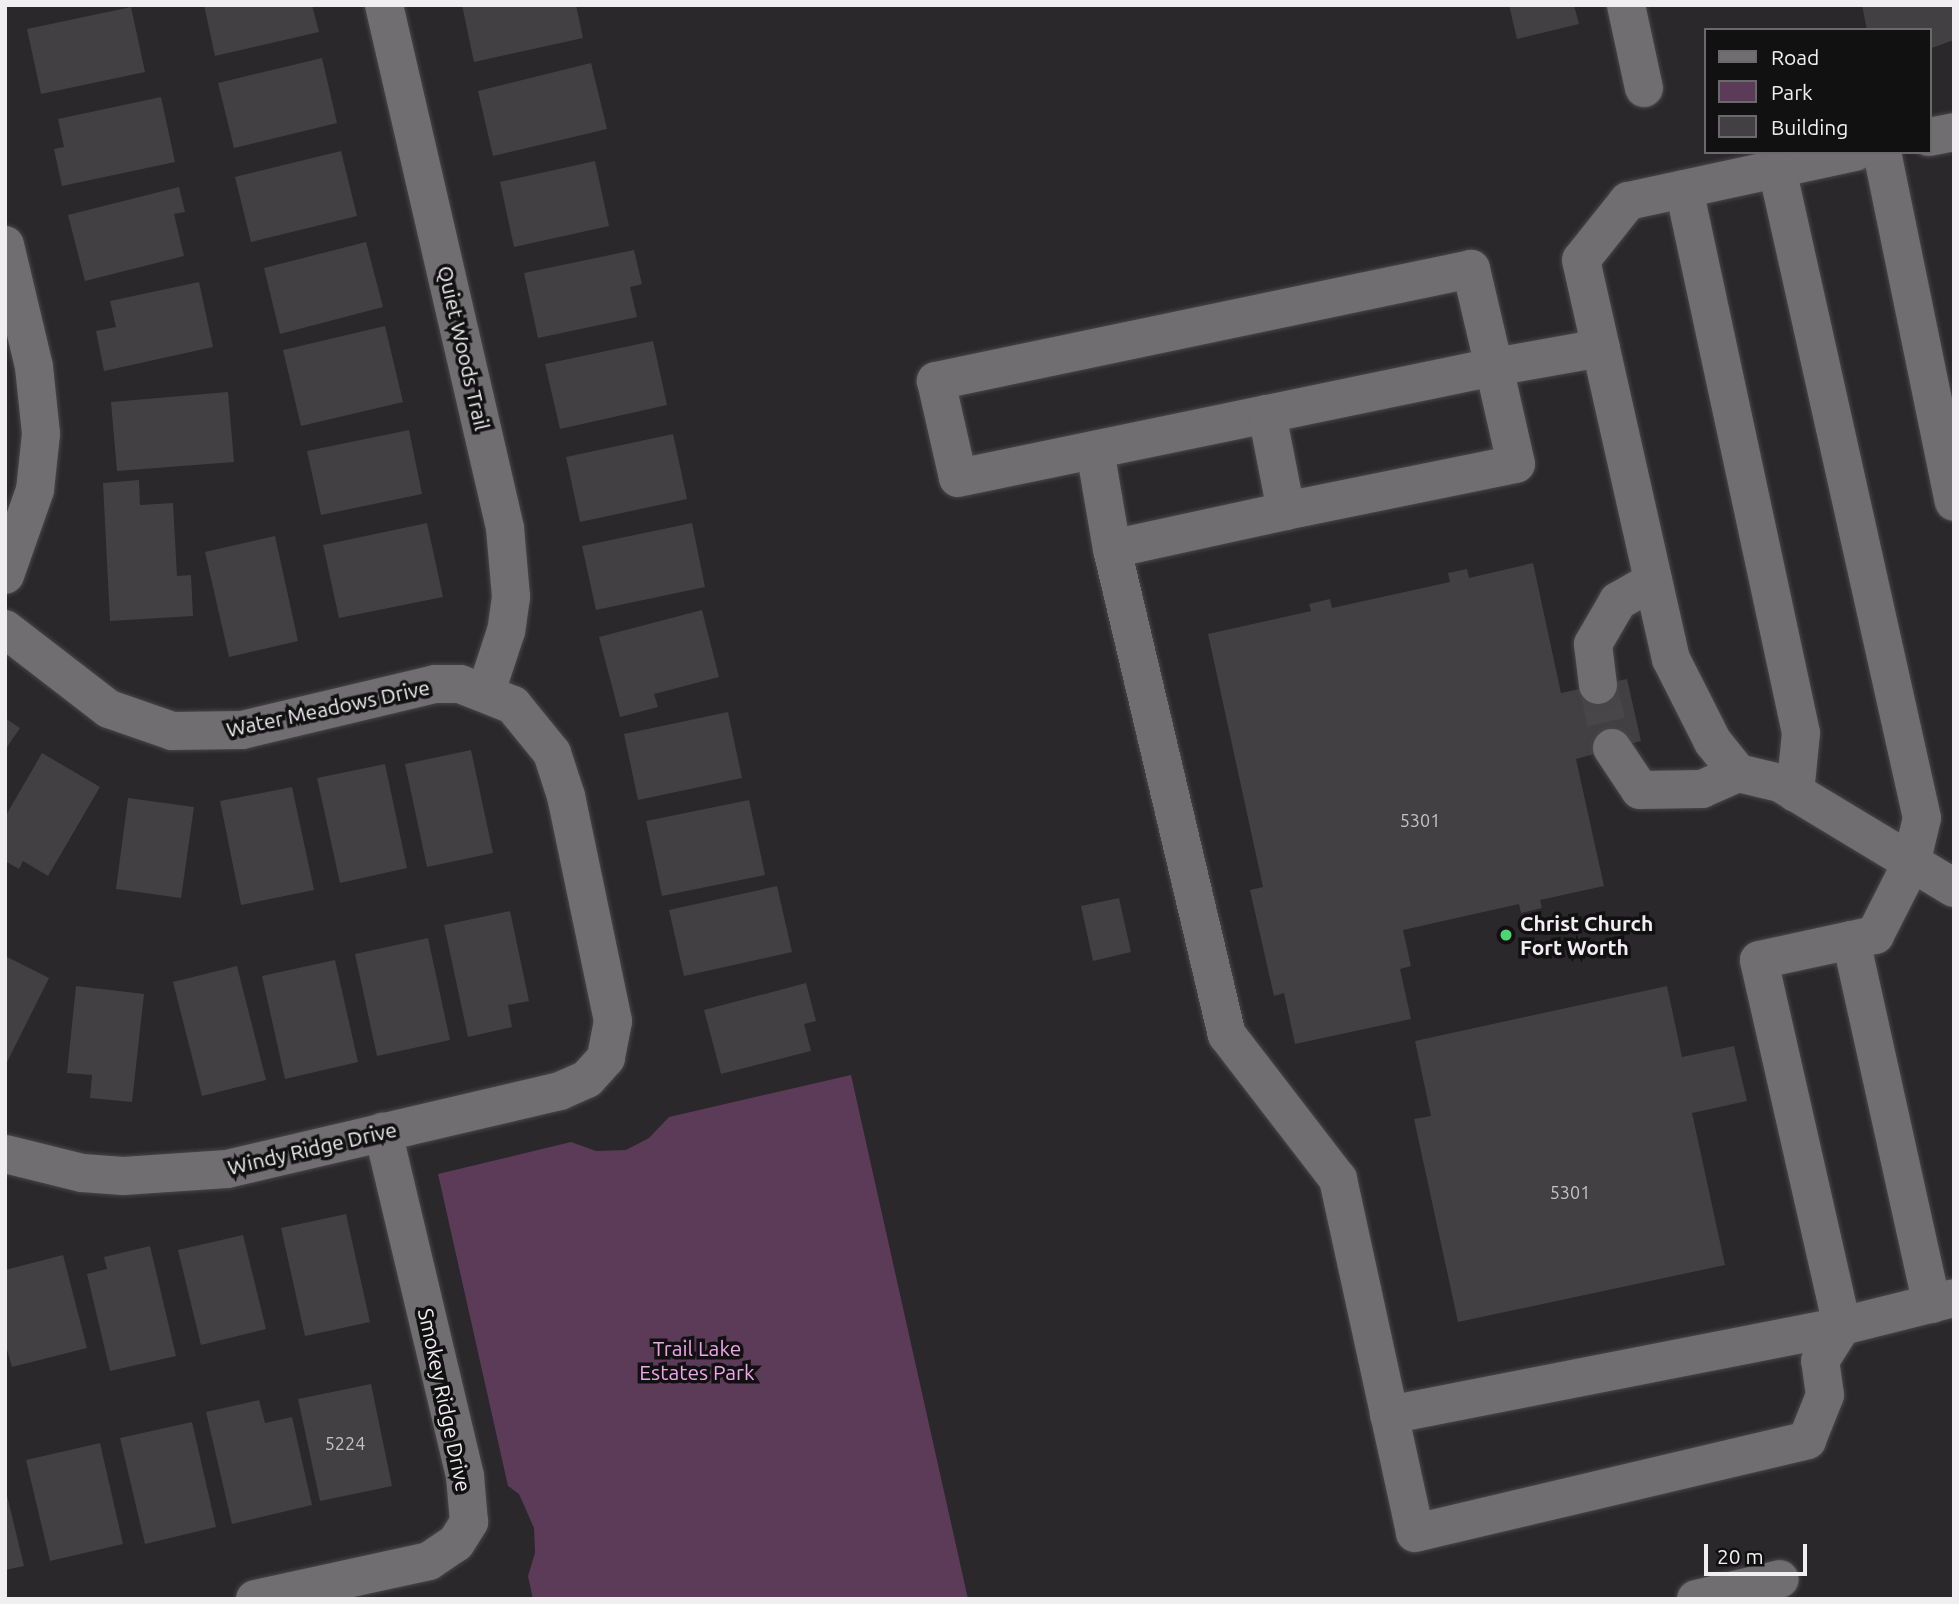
<!DOCTYPE html>
<style>
body{margin:0}
#map{position:relative;width:1959px;height:1604px;overflow:hidden;background:#2a282a;font-family:Ubuntu,sans-serif}
div>[style]{position:absolute}
.green>*{inset:0;background:#5b3b58}
.building>*{inset:0;background:#424042}
.minor-tunnel>*{height:38px;margin-top:-19px;transform-origin:0;background:repeating-linear-gradient(90deg,#484648 0 38px,transparent 0 57px)}
.roads{filter:drop-shadow(0 0 2px #484648) drop-shadow(0 0 2px #484648)}
.minor>*{height:38px;margin:-19px;padding:0 19px;transform-origin:19px;border-radius:19px;background:#706e70}
.dots>*{width:19px;height:19px;translate:-50% -50%;box-sizing:border-box;border:4px solid #121112;border-radius:50%}
span{translate:-50% -50%;white-space:nowrap;text-align:center;line-height:1.15;-webkit-text-stroke:7px #121112;paint-order:stroke}
.number-label{font-size:18px;color:#c4c2c4}
.number-label span{-webkit-text-stroke-width:0}
.street-label{font-size:21px;color:#f0eef0}
.poi-label{font-size:21px;color:#f0eef0;font-weight:700}
.left{translate:0 -50%;text-align:left}
.park-label{font-size:21px;color:#f1a4ea}
.frame{position:absolute;inset:0;border:7px solid #f0eef0;pointer-events:none}
.legend{position:absolute;left:1704px;top:28px;width:228px;height:126px;box-sizing:border-box;background:#121112;border:2px solid #6b696b;margin:0;padding:9px 12px;list-style:none;font-size:21px;color:#f0eef0}
.legend li{display:flex;align-items:center;gap:14px;height:35px}
.legend b{width:35px;border:2px solid #6b696b}
.scale{position:absolute;left:1704px;top:1544px;width:103px;height:32px;box-sizing:border-box;border:4px solid #f0eef0;border-top:0;padding-left:9px;font-size:21px;line-height:24px;white-space:nowrap;color:#f0eef0;-webkit-text-stroke:5px #121112;paint-order:stroke}
</style>
<div id="map">
<div class="green">
<div style="clip-path:polygon(851px 1075px,968px 1599px,533px 1599px,528px 1576px,535px 1553px,534px 1528px,519px 1494px,508px 1486px,438px 1174px,571px 1142px,596px 1151px,626px 1150px,649px 1138px,669px 1117px)"></div>
</div>
<div class="building">
<div style="clip-path:polygon(204px 5px,312px 5px,319px 32px,215px 56px)"></div>
<div style="clip-path:polygon(462px 5px,576px 5px,583px 38px,474px 62px)"></div>
<div style="clip-path:polygon(1509px 5px,1574px 5px,1579px 24px,1517px 39px)"></div>
<div style="clip-path:polygon(1862px 5px,1952px 5px,1954px 40px,1929px 49px,1929px 30px,1867px 30px)"></div>
<div style="clip-path:polygon(131px 7px,145px 72px,41px 94px,27px 29px)"></div>
<div style="clip-path:polygon(322px 58px,337px 123px,234px 148px,218px 83px)"></div>
<div style="clip-path:polygon(591px 63px,607px 129px,493px 156px,478px 91px)"></div>
<div style="clip-path:polygon(161px 97px,175px 162px,62px 186px,54px 149px,64px 147px,58px 119px)"></div>
<div style="clip-path:polygon(341px 151px,357px 216px,251px 242px,235px 177px)"></div>
<div style="clip-path:polygon(595px 161px,609px 226px,514px 247px,500px 182px)"></div>
<div style="clip-path:polygon(179px 187px,185px 212px,174px 214px,184px 256px,85px 281px,68px 215px)"></div>
<div style="clip-path:polygon(366px 242px,383px 307px,280px 334px,264px 268px)"></div>
<div style="clip-path:polygon(634px 250px,642px 284px,630px 287px,637px 317px,538px 338px,524px 273px)"></div>
<div style="clip-path:polygon(199px 282px,213px 347px,104px 371px,96px 331px,116px 327px,110px 301px)"></div>
<div style="clip-path:polygon(385px 326px,403px 402px,301px 426px,283px 350px)"></div>
<div style="clip-path:polygon(653px 341px,667px 405px,560px 429px,545px 364px)"></div>
<div style="clip-path:polygon(228px 392px,234px 462px,117px 471px,111px 402px)"></div>
<div style="clip-path:polygon(409px 430px,422px 494px,321px 515px,307px 451px)"></div>
<div style="clip-path:polygon(673px 434px,687px 499px,580px 522px,566px 457px)"></div>
<div style="clip-path:polygon(139px 480px,140px 505px,173px 503px,177px 576px,191px 575px,193px 616px,110px 621px,103px 483px)"></div>
<div style="clip-path:polygon(427px 523px,443px 597px,339px 618px,323px 545px)"></div>
<div style="clip-path:polygon(692px 523px,705px 587px,596px 610px,582px 546px)"></div>
<div style="clip-path:polygon(275px 536px,298px 641px,229px 657px,205px 552px)"></div>
<div style="clip-path:polygon(1533px 563px,1561px 693px,1627px 679px,1641px 741px,1576px 759px,1604px 886px,1540px 900px,1542px 908px,1521px 913px,1519px 904px,1403px 930px,1411px 966px,1400px 969px,1411px 1019px,1295px 1044px,1284px 993px,1274px 996px,1250px 890px,1263px 887px,1208px 634px,1311px 611px,1309px 604px,1330px 599px,1332px 608px,1450px 582px,1448px 573px,1467px 569px,1469px 578px)"></div>
<div style="clip-path:polygon(702px 610px,719px 677px,654px 694px,658px 707px,620px 717px,599px 637px)"></div>
<div style="clip-path:polygon(728px 712px,742px 778px,638px 800px,624px 734px)"></div>
<div style="clip-path:polygon(5px 718px,20px 728px,5px 750px)"></div>
<div style="clip-path:polygon(471px 750px,493px 853px,427px 867px,405px 764px)"></div>
<div style="clip-path:polygon(42px 753px,100px 787px,48px 876px,23px 861px,19px 869px,5px 861px,5px 817px)"></div>
<div style="clip-path:polygon(385px 764px,407px 868px,340px 883px,317px 778px)"></div>
<div style="clip-path:polygon(292px 787px,314px 890px,241px 905px,220px 801px)"></div>
<div style="clip-path:polygon(128px 798px,194px 807px,181px 898px,116px 889px)"></div>
<div style="clip-path:polygon(749px 800px,765px 875px,662px 896px,646px 821px)"></div>
<div style="clip-path:polygon(777px 886px,792px 952px,684px 976px,669px 910px)"></div>
<div style="clip-path:polygon(1119px 898px,1131px 952px,1093px 961px,1081px 906px)"></div>
<div style="clip-path:polygon(510px 911px,529px 1001px,508px 1005px,512px 1027px,468px 1037px,444px 925px)"></div>
<div style="clip-path:polygon(428px 938px,450px 1040px,377px 1056px,355px 954px)"></div>
<div style="clip-path:polygon(5px 956px,49px 978px,5px 1066px)"></div>
<div style="clip-path:polygon(335px 960px,358px 1062px,285px 1079px,262px 976px)"></div>
<div style="clip-path:polygon(237px 966px,266px 1080px,202px 1096px,173px 982px)"></div>
<div style="clip-path:polygon(806px 983px,816px 1021px,804px 1024px,811px 1051px,721px 1074px,704px 1010px)"></div>
<div style="clip-path:polygon(76px 986px,144px 994px,132px 1102px,90px 1098px,92px 1075px,67px 1073px)"></div>
<div style="clip-path:polygon(1667px 986px,1682px 1057px,1734px 1046px,1747px 1101px,1692px 1113px,1725px 1265px,1458px 1322px,1414px 1119px,1431px 1116px,1415px 1041px)"></div>
<div style="clip-path:polygon(346px 1214px,370px 1322px,305px 1336px,281px 1228px)"></div>
<div style="clip-path:polygon(243px 1235px,266px 1329px,201px 1345px,178px 1250px)"></div>
<div style="clip-path:polygon(150px 1246px,176px 1356px,110px 1371px,87px 1274px,107px 1269px,104px 1257px)"></div>
<div style="clip-path:polygon(63px 1255px,87px 1348px,12px 1367px,5px 1343px,5px 1270px)"></div>
<div style="clip-path:polygon(371px 1384px,392px 1486px,320px 1501px,298px 1399px)"></div>
<div style="clip-path:polygon(259px 1400px,265px 1423px,292px 1417px,312px 1505px,232px 1524px,206px 1412px)"></div>
<div style="clip-path:polygon(192px 1422px,216px 1527px,145px 1544px,120px 1438px)"></div>
<div style="clip-path:polygon(100px 1443px,123px 1544px,50px 1561px,26px 1460px)"></div>
<div style="clip-path:polygon(5px 1487px,24px 1566px,5px 1570px)"></div>
</div>
<div class="minor-tunnel">
<div style="left:1598px;top:685px;width:65px;rotate:77.5deg"></div>
</div>
<div class="roads">
<div class="minor">
<div style="left:384px;top:5px;width:537px;rotate:76.97deg"></div>
<div style="left:505px;top:528px;width:69px;rotate:85deg"></div>
<div style="left:511px;top:597px;width:34px;rotate:98deg"></div>
<div style="left:506px;top:631px;width:64px;rotate:108.2deg"></div>
<div style="left:1626px;top:5px;width:85px;rotate:77.8deg"></div>
<div style="left:1929px;top:137px;width:25px;rotate:-11deg"></div>
<div style="left:1855px;top:152px;width:232px;rotate:167.8deg"></div>
<div style="left:1628px;top:201px;width:75px;rotate:128.5deg"></div>
<div style="left:1581px;top:260px;width:409px;rotate:77.3deg"></div>
<div style="left:1671px;top:659px;width:93px;rotate:63.2deg"></div>
<div style="left:1713px;top:742px;width:40px;rotate:51deg"></div>
<div style="left:1738px;top:773px;width:43px;rotate:13.4deg"></div>
<div style="left:1780px;top:783px;width:203px;rotate:31.1deg"></div>
<div style="left:1882px;top:152px;width:357px;rotate:78.4deg"></div>
<div style="left:1684px;top:189px;width:556px;rotate:77.86deg"></div>
<div style="left:1801px;top:733px;width:60px;rotate:95.7deg"></div>
<div style="left:5px;top:245px;width:125px;rotate:76.6deg"></div>
<div style="left:34px;top:367px;width:67px;rotate:84deg"></div>
<div style="left:41px;top:434px;width:56px;rotate:96.1deg"></div>
<div style="left:35px;top:490px;width:90px;rotate:109.4deg"></div>
<div style="left:1601px;top:348px;width:109px;rotate:169.9deg"></div>
<div style="left:1494px;top:367px;width:101px;rotate:-103.2deg"></div>
<div style="left:1471px;top:269px;width:547px;rotate:168.18deg"></div>
<div style="left:936px;top:381px;width:99px;rotate:77.2deg"></div>
<div style="left:958px;top:478px;width:316px;rotate:-11.7deg"></div>
<div style="left:1267px;top:414px;width:99px;rotate:78.9deg"></div>
<div style="left:1286px;top:511px;width:178px;rotate:167.7deg"></div>
<div style="left:1112px;top:549px;width:499px;rotate:76.7deg"></div>
<div style="left:1227px;top:1035px;width:182px;rotate:52.4deg"></div>
<div style="left:1338px;top:1179px;width:362px;rotate:77.7deg"></div>
<div style="left:1415px;top:1533px;width:403px;rotate:-13.3deg"></div>
<div style="left:1807px;top:1440px;width:48px;rotate:-68.2deg"></div>
<div style="left:1825px;top:1395px;width:34px;rotate:-98deg"></div>
<div style="left:1820px;top:1361px;width:41px;rotate:-57.8deg"></div>
<div style="left:1842px;top:1326px;width:115px;rotate:-14deg"></div>
<div style="left:1267px;top:414px;width:232px;rotate:-11.7deg"></div>
<div style="left:1494px;top:367px;width:99px;rotate:77.2deg"></div>
<div style="left:1516px;top:464px;width:235px;rotate:168.5deg"></div>
<div style="left:1095px;top:450px;width:100px;rotate:80.3deg"></div>
<div style="left:5px;top:629px;width:131px;rotate:37.6deg"></div>
<div style="left:109px;top:709px;width:67px;rotate:19.2deg"></div>
<div style="left:172px;top:731px;width:70px;rotate:-0.8deg"></div>
<div style="left:242px;top:730px;width:198px;rotate:-13.4deg"></div>
<div style="left:435px;top:684px;width:25px"></div>
<div style="left:460px;top:684px;width:57px;rotate:21.6deg"></div>
<div style="left:513px;top:705px;width:62px;rotate:50.9deg"></div>
<div style="left:552px;top:753px;width:45px;rotate:72deg"></div>
<div style="left:566px;top:796px;width:230px;rotate:78.2deg"></div>
<div style="left:613px;top:1021px;width:38px;rotate:101deg"></div>
<div style="left:606px;top:1058px;width:28px;rotate:132deg"></div>
<div style="left:587px;top:1079px;width:30px;rotate:156deg"></div>
<div style="left:560px;top:1091px;width:342px;rotate:166.8deg"></div>
<div style="left:227px;top:1169px;width:104px;rotate:176.1deg"></div>
<div style="left:123px;top:1176px;width:41px;rotate:-175.8deg"></div>
<div style="left:82px;top:1173px;width:79px;rotate:-166.1deg"></div>
<div style="left:1598px;top:685px;width:41px;rotate:-97deg"></div>
<div style="left:1593px;top:644px;width:50px;rotate:-59.8deg"></div>
<div style="left:1618px;top:601px;width:40px;rotate:-29.7deg"></div>
<div style="left:1612px;top:748px;width:50px;rotate:56.3deg"></div>
<div style="left:1640px;top:790px;width:62px;rotate:-0.9deg"></div>
<div style="left:1702px;top:789px;width:39px;rotate:-24deg"></div>
<div style="left:1851px;top:940px;width:373px;rotate:77.5deg"></div>
<div style="left:1389px;top:1415px;width:462px;rotate:-11.1deg"></div>
<div style="left:1842px;top:1326px;width:375px;rotate:-102.8deg"></div>
<div style="left:1759px;top:960px;width:119px;rotate:-12.2deg"></div>
<div style="left:1875px;top:935px;width:80px;rotate:-63.1deg"></div>
<div style="left:1911px;top:864px;width:47px;rotate:-76.6deg"></div>
<div style="left:1922px;top:818px;width:665px;rotate:-102.59deg"></div>
<div style="left:255px;top:1599px;width:178px;rotate:-12.3deg"></div>
<div style="left:429px;top:1561px;width:32px;rotate:-34deg"></div>
<div style="left:456px;top:1543px;width:25px;rotate:-58deg"></div>
<div style="left:469px;top:1522px;width:46px;rotate:-95deg"></div>
<div style="left:465px;top:1476px;width:354px;rotate:-103.4deg"></div>
<div style="left:1696px;top:1599px;width:86px;rotate:-13.4deg"></div>
</div>
</div>
<div class="dots">
<div style="left:1506px;top:935px;background:#4cd676"></div>
</div>
<div class="number-label">
<span style="left:1420px;top:820px">5301</span>
<span style="left:1570px;top:1192px">5301</span>
<span style="left:345px;top:1443px">5224</span>
</div>
<div class="street-label">
<span style="left:464px;top:348px;rotate:77deg">Quiet Woods Trail</span>
<span style="left:328px;top:708px;rotate:-12deg">Water Meadows Drive</span>
<span style="left:312px;top:1148px;rotate:-13deg">Windy Ridge Drive</span>
<span style="left:445px;top:1400px;rotate:78deg">Smokey Ridge Drive</span>
</div>
<div class="poi-label">
<span class="left" style="left:1520px;top:935px">Christ Church<br>Fort Worth</span>
</div>
<div class="park-label">
<span style="left:697px;top:1360px">Trail Lake<br>Estates Park</span>
</div>
<div class="frame"></div>
<ul class="legend">
<li><b style="height:9px;background:#706e70"></b>Road</li>
<li><b style="height:19px;background:#5b3b58"></b>Park</li>
<li><b style="height:19px;background:#424042"></b>Building</li>
</ul>
<div class="scale">20 m</div>
</div>
